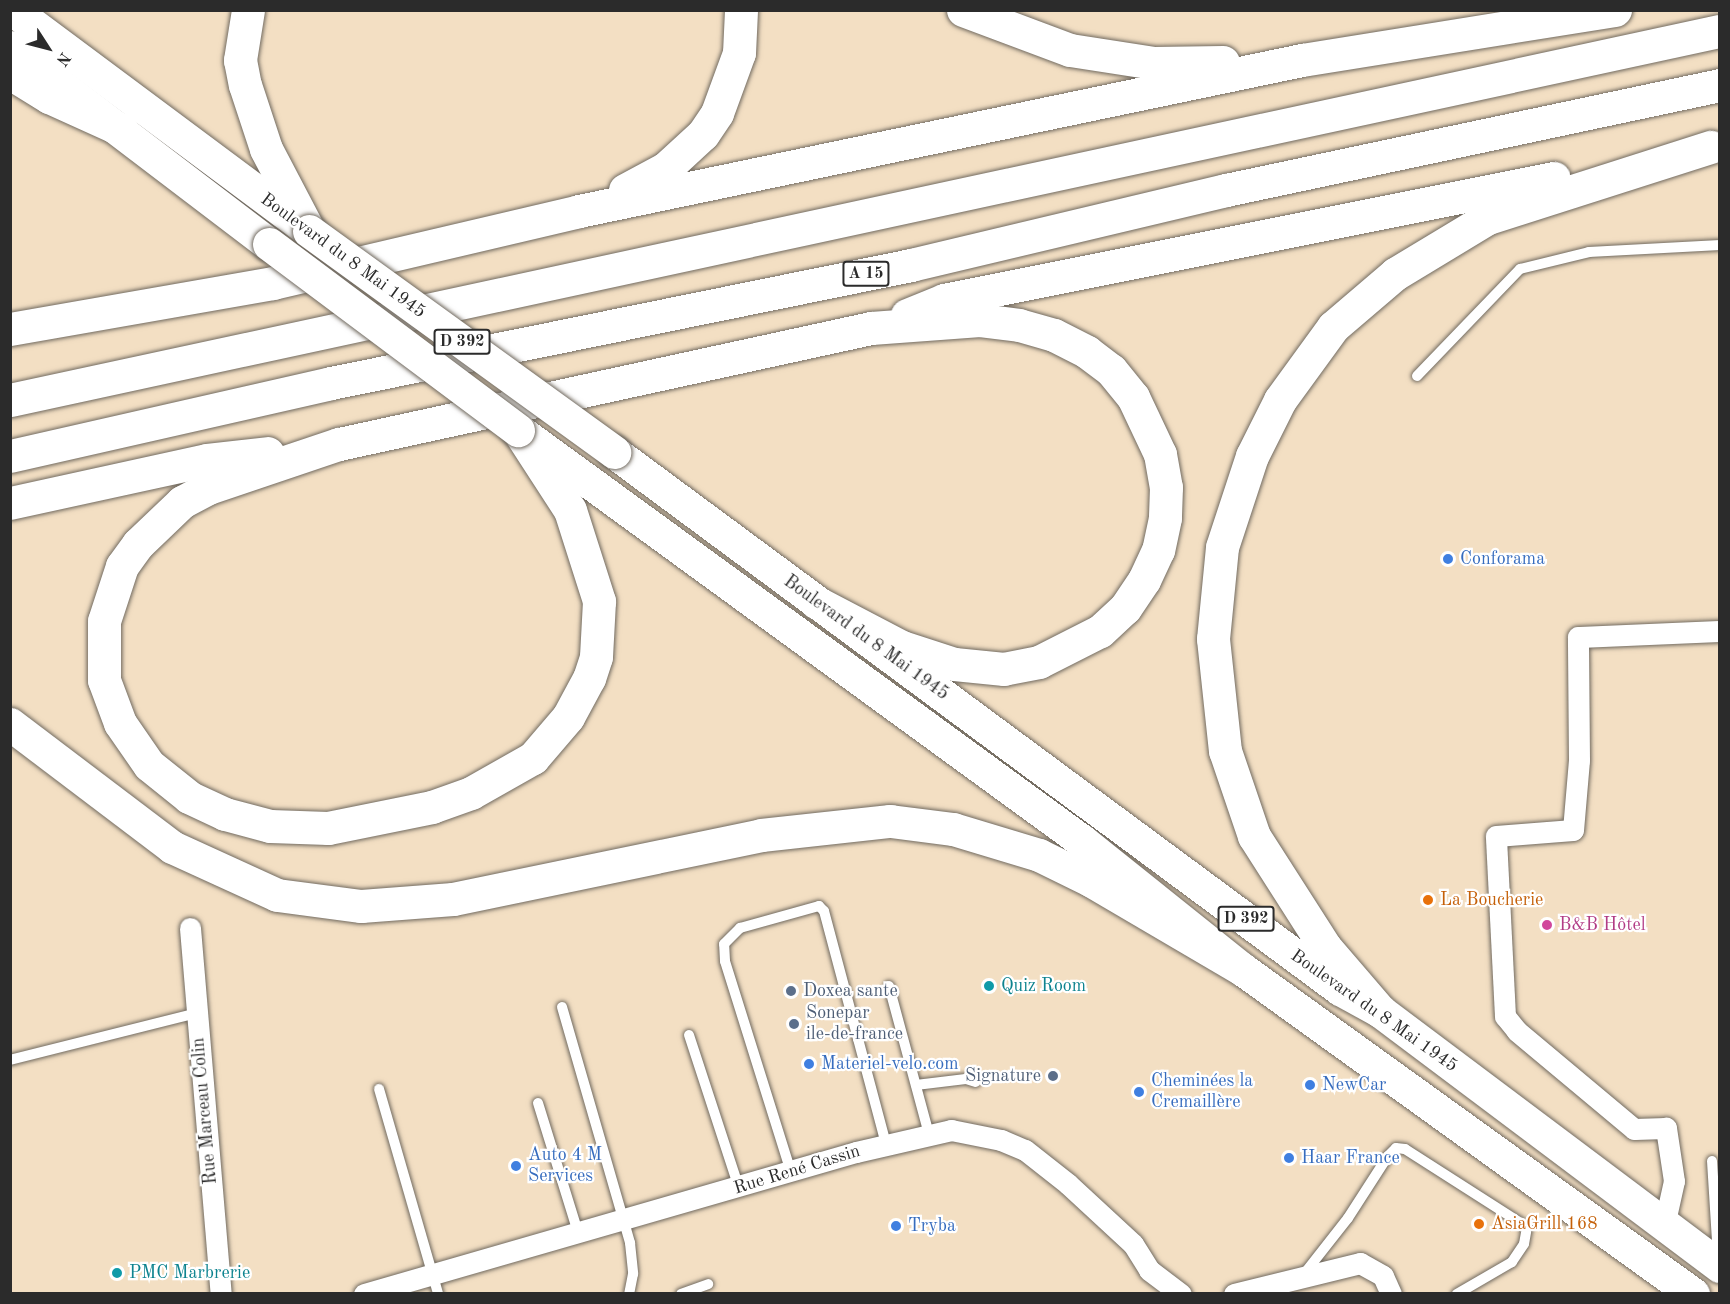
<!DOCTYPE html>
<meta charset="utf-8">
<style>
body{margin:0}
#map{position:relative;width:1730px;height:1304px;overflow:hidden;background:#f3dfc3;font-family:"Old Standard TT",serif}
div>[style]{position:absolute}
.roads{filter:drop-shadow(0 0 2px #716a60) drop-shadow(0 0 2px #716a60)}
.service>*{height:10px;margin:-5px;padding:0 5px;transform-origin:5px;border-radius:5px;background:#fff}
.minor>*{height:21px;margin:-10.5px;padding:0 10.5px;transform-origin:10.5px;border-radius:10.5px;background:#fff}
.primary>*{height:33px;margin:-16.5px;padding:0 16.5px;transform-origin:16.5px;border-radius:16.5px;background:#fff}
.motorway>*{height:33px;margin:-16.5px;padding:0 16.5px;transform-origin:16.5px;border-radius:16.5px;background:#fff}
.bridges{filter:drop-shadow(0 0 2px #716a60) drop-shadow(0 0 2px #716a60)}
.primary-bridge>*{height:33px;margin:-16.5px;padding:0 16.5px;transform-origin:16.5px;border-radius:16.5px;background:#fff}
.dots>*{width:16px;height:16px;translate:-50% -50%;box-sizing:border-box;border:3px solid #fff;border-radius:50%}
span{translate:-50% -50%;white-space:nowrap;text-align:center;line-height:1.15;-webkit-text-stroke:4.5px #fff;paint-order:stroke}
.shield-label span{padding:2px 4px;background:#fff;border:2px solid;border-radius:4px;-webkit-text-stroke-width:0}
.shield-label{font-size:16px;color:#2b2b2b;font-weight:700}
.street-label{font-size:18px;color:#2b2b2b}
.shop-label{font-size:18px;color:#366cbe}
.left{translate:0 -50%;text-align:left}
.food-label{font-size:18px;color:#c56008}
.hotel-label{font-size:18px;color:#b23c85}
.culture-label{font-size:18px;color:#0d838f}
.service-label{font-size:18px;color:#4e5e75}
.right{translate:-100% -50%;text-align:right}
.frame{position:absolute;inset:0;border:12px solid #2b2b2b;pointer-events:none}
.north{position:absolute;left:18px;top:18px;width:60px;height:60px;-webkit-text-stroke:4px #fff;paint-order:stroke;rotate:126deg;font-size:16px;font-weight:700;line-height:24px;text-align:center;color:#2b2b2b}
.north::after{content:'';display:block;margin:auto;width:21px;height:27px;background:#2b2b2b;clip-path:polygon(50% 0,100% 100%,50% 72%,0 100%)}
</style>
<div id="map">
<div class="roads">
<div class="service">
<div style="left:1417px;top:376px;width:149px;rotate:-46.1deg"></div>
<div style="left:1520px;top:269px;width:71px;rotate:-13.8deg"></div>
<div style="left:1589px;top:252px;width:131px;rotate:-3.1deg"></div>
<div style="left:889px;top:986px;width:153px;rotate:74.9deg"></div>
<div style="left:562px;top:1007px;width:246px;rotate:73.9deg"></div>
<div style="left:630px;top:1243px;width:31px;rotate:84deg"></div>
<div style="left:633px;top:1274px;width:20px;rotate:101deg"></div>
<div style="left:689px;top:1035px;width:161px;rotate:71.9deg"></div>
<div style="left:10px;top:1060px;width:193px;rotate:-14.1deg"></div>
<div style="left:916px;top:1085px;width:50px;rotate:-6.8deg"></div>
<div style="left:966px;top:1079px;width:10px;rotate:17deg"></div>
<div style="left:379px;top:1089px;width:213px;rotate:73.9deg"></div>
<div style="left:538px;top:1103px;width:135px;rotate:72.8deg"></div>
<div style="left:1712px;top:1161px;width:95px;rotate:86.4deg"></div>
<div style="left:791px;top:1172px;width:221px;rotate:-107.4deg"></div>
<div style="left:725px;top:961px;width:17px;rotate:-93deg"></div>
<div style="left:724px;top:944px;width:23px;rotate:-45deg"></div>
<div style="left:740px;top:928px;width:82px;rotate:-15.6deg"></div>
<div style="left:819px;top:906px;width:7px;rotate:45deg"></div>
<div style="left:824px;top:911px;width:241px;rotate:75.1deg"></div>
<div style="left:1304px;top:1274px;width:71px;rotate:-51.8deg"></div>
<div style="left:1348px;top:1218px;width:74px;rotate:-57.2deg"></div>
<div style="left:1388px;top:1156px;width:11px;rotate:-45deg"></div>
<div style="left:1396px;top:1148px;width:9px;rotate:6deg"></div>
<div style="left:1405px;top:1149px;width:145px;rotate:32.6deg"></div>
<div style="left:1527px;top:1227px;width:17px;rotate:100deg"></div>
<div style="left:1524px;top:1244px;width:22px;rotate:124deg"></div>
<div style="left:1512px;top:1262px;width:64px;rotate:149.8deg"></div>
<div style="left:681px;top:1294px;width:29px;rotate:-20deg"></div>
</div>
<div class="minor">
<div style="left:190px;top:928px;width:367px;rotate:85.2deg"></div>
<div style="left:1664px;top:1226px;width:46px;rotate:-77.5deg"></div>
<div style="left:1674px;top:1181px;width:54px;rotate:-98.6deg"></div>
<div style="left:1666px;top:1128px;width:32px;rotate:178deg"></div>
<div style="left:1634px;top:1129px;width:153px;rotate:-140.1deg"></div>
<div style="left:1517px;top:1031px;width:19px;rotate:-129deg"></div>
<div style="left:1505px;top:1016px;width:180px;rotate:-92.9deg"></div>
<div style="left:1496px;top:836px;width:77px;rotate:-4.5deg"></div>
<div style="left:1573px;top:830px;width:70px;rotate:-85.1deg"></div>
<div style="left:1579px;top:760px;width:123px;rotate:-90.5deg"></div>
<div style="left:1578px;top:637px;width:142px;rotate:-2.4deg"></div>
<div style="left:364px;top:1294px;width:512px;rotate:-16.1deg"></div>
<div style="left:856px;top:1152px;width:98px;rotate:-13deg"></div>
<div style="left:951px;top:1130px;width:51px;rotate:11.3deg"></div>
<div style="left:1001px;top:1140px;width:26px;rotate:23deg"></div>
<div style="left:1025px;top:1150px;width:55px;rotate:38.3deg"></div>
<div style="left:1068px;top:1184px;width:88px;rotate:42.7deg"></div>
<div style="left:1133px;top:1244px;width:31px;rotate:58deg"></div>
<div style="left:1149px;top:1270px;width:40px;rotate:37deg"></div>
<div style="left:1234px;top:1294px;width:130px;rotate:-13.8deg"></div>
<div style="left:1360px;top:1263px;width:26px;rotate:29deg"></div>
<div style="left:1383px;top:1276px;width:20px;rotate:66deg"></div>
</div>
<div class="primary">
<div style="left:13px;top:10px;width:369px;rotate:36.7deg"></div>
<div style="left:10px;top:47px;width:325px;rotate:37.3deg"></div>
<div style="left:518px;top:430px;width:698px;rotate:36.08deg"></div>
<div style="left:1082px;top:841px;width:205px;rotate:38.7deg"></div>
<div style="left:1242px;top:969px;width:556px;rotate:35.78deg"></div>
<div style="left:614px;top:452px;width:903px;rotate:36.49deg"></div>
<div style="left:1340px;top:989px;width:46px;rotate:28.8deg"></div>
<div style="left:1380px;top:1011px;width:425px;rotate:36.9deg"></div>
</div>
<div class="motorway">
<div style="left:248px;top:10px;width:51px;rotate:99.1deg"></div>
<div style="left:240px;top:60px;width:25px;rotate:79deg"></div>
<div style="left:245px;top:85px;width:67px;rotate:71.8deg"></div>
<div style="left:266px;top:149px;width:93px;rotate:62.3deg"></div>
<div style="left:963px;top:10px;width:114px;rotate:20.5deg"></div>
<div style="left:1070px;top:50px;width:85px;rotate:8.8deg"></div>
<div style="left:1154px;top:63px;width:69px;rotate:-0.8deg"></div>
<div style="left:10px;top:73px;width:46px;rotate:31.6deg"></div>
<div style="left:49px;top:97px;width:80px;rotate:24.3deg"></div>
<div style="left:625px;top:190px;width:47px;rotate:-28.2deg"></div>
<div style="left:666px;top:168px;width:50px;rotate:-42.6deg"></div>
<div style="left:703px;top:134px;width:25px;rotate:-56deg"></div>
<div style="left:717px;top:113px;width:64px;rotate:-69.9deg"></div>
<div style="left:739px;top:53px;width:43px;rotate:-87.3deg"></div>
<div style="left:907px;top:315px;width:40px;rotate:-22deg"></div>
<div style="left:944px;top:300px;width:622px;rotate:-11.31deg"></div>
<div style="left:10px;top:329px;width:267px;rotate:-9.9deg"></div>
<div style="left:273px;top:283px;width:314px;rotate:-13.2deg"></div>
<div style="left:579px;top:211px;width:739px;rotate:-11.8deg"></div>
<div style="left:1302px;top:60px;width:317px;rotate:-9.1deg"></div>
<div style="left:10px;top:400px;width:1749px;rotate:-12.18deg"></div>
<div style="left:518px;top:430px;width:95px;rotate:57deg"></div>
<div style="left:570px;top:510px;width:96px;rotate:72.3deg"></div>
<div style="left:599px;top:601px;width:56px;rotate:93.1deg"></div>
<div style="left:596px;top:657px;width:22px;rotate:108deg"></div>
<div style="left:589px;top:678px;width:44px;rotate:118.3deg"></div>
<div style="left:568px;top:717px;width:54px;rotate:130.5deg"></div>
<div style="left:533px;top:758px;width:71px;rotate:150.6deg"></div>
<div style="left:471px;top:793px;width:41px;rotate:160.3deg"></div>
<div style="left:432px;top:807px;width:106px;rotate:168.6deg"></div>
<div style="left:328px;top:828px;width:58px;rotate:-178deg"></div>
<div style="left:270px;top:826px;width:47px;rotate:-165.1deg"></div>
<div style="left:225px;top:814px;width:40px;rotate:-155deg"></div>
<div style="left:189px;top:797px;width:51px;rotate:-141.3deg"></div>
<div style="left:149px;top:765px;width:51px;rotate:-124.6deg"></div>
<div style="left:120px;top:723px;width:46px;rotate:-110.4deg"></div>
<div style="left:104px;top:680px;width:59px;rotate:-90deg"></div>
<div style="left:104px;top:621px;width:58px;rotate:-71.9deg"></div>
<div style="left:122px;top:566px;width:27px;rotate:-54deg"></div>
<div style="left:138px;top:544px;width:61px;rotate:-43.7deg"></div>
<div style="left:182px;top:502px;width:30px;rotate:-28deg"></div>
<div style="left:208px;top:488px;width:138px;rotate:-18.6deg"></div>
<div style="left:339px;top:444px;width:544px;rotate:-12.3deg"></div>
<div style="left:871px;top:328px;width:109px;rotate:-4.2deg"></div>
<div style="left:980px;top:320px;width:39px;rotate:7deg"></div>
<div style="left:1019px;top:325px;width:36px;rotate:16deg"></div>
<div style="left:1054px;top:335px;width:37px;rotate:27deg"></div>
<div style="left:1087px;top:352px;width:30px;rotate:37deg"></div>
<div style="left:1111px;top:370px;width:35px;rotate:51deg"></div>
<div style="left:1133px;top:397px;width:63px;rotate:64.7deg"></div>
<div style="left:1160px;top:454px;width:34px;rotate:80deg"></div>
<div style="left:1166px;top:487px;width:31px;rotate:92deg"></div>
<div style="left:1165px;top:518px;width:33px;rotate:102deg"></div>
<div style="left:1158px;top:550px;width:33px;rotate:115deg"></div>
<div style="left:1144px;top:580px;width:34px;rotate:124deg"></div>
<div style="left:1125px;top:608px;width:34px;rotate:137deg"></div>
<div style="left:1100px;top:631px;width:68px;rotate:153.1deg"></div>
<div style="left:1039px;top:662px;width:36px;rotate:169deg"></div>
<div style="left:1004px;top:669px;width:50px;rotate:-174.3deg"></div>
<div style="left:954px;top:664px;width:55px;rotate:-161.9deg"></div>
<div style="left:902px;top:647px;width:97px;rotate:-152.4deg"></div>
<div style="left:10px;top:456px;width:329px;rotate:-12.8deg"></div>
<div style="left:331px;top:383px;width:592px;rotate:-11.5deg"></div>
<div style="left:911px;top:265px;width:324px;rotate:-13.4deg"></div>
<div style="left:1226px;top:190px;width:505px;rotate:-12deg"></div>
<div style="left:10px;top:503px;width:202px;rotate:-12.3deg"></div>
<div style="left:207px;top:460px;width:61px;rotate:-6.5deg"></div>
<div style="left:10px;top:724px;width:203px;rotate:37.2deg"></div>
<div style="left:172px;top:847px;width:115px;rotate:24.6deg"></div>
<div style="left:277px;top:895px;width:85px;rotate:7.5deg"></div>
<div style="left:361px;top:906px;width:92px;rotate:-4.4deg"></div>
<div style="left:453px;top:899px;width:315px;rotate:-11.7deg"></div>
<div style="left:761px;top:835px;width:130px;rotate:-6.2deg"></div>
<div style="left:890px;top:821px;width:64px;rotate:7.2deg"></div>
<div style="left:953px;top:829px;width:90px;rotate:16.8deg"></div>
<div style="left:1039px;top:855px;width:59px;rotate:26.1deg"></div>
<div style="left:1092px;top:881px;width:174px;rotate:30.4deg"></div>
<div style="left:1380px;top:1011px;width:84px;rotate:-130.7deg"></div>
<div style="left:1325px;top:947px;width:132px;rotate:-122.6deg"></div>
<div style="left:1254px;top:836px;width:90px;rotate:-108.8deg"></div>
<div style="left:1225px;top:751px;width:113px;rotate:-96.1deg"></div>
<div style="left:1213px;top:639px;width:92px;rotate:-84.4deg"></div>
<div style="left:1222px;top:547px;width:96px;rotate:-71.8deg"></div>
<div style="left:1252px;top:456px;width:63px;rotate:-63.4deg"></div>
<div style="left:1280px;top:400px;width:90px;rotate:-54deg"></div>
<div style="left:1333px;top:327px;width:82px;rotate:-40.5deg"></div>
<div style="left:1395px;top:274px;width:109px;rotate:-31.1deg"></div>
<div style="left:1488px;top:218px;width:234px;rotate:-17.7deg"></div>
</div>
</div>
<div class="bridges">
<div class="primary-bridge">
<div style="left:309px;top:231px;width:377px;rotate:35.9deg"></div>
<div style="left:269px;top:244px;width:311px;rotate:36.8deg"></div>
</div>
</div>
<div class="dots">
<div style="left:1448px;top:559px;background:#3f7fe0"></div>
<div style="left:1428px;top:900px;background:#e8710a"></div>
<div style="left:1547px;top:925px;background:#d1479c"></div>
<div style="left:989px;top:986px;background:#0f9aa8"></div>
<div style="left:791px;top:991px;background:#5c6f8a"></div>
<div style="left:794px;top:1024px;background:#5c6f8a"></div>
<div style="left:809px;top:1064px;background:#3f7fe0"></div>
<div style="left:1053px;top:1076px;background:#5c6f8a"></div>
<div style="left:1310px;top:1085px;background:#3f7fe0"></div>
<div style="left:1139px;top:1092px;background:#3f7fe0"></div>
<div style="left:1289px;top:1158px;background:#3f7fe0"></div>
<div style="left:516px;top:1166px;background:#3f7fe0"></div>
<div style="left:1479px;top:1224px;background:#e8710a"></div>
<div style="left:896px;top:1226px;background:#3f7fe0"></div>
<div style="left:117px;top:1273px;background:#0f9aa8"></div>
</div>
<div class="shield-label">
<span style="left:866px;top:274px">A 15</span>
<span style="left:462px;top:342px">D 392</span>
<span style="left:1246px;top:919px">D 392</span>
</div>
<div class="street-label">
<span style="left:343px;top:256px;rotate:36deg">Boulevard du 8 Mai 1945</span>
<span style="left:866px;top:638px;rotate:36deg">Boulevard du 8 Mai 1945</span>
<span style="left:1374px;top:1011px;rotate:35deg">Boulevard du 8 Mai 1945</span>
<span style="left:205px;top:1111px;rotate:-95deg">Rue Marceau Colin</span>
<span style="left:797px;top:1170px;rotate:-17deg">Rue René Cassin</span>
</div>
<div class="shop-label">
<span class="left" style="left:1460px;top:559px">Conforama</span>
<span class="left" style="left:821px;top:1064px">Materiel-velo.com</span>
<span class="left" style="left:1151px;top:1092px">Cheminées la<br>Cremaillère</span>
<span class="left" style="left:1322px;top:1085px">NewCar</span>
<span class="left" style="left:528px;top:1166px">Auto 4 M<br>Services</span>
<span class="left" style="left:1301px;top:1158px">Haar France</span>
<span class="left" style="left:908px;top:1226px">Tryba</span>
</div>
<div class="food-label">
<span class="left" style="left:1440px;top:900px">La Boucherie</span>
<span class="left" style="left:1491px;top:1224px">AsiaGrill 168</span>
</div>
<div class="hotel-label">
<span class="left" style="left:1559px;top:925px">B&amp;B Hôtel</span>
</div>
<div class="culture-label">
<span class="left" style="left:1001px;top:986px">Quiz Room</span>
<span class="left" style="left:129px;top:1273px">PMC Marbrerie</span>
</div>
<div class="service-label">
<span class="left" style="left:803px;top:991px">Doxea sante</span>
<span class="left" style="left:806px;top:1024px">Sonepar<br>ile-de-france</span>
<span class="right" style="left:1041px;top:1076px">Signature</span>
</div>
<div class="frame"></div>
<div class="north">N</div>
</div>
